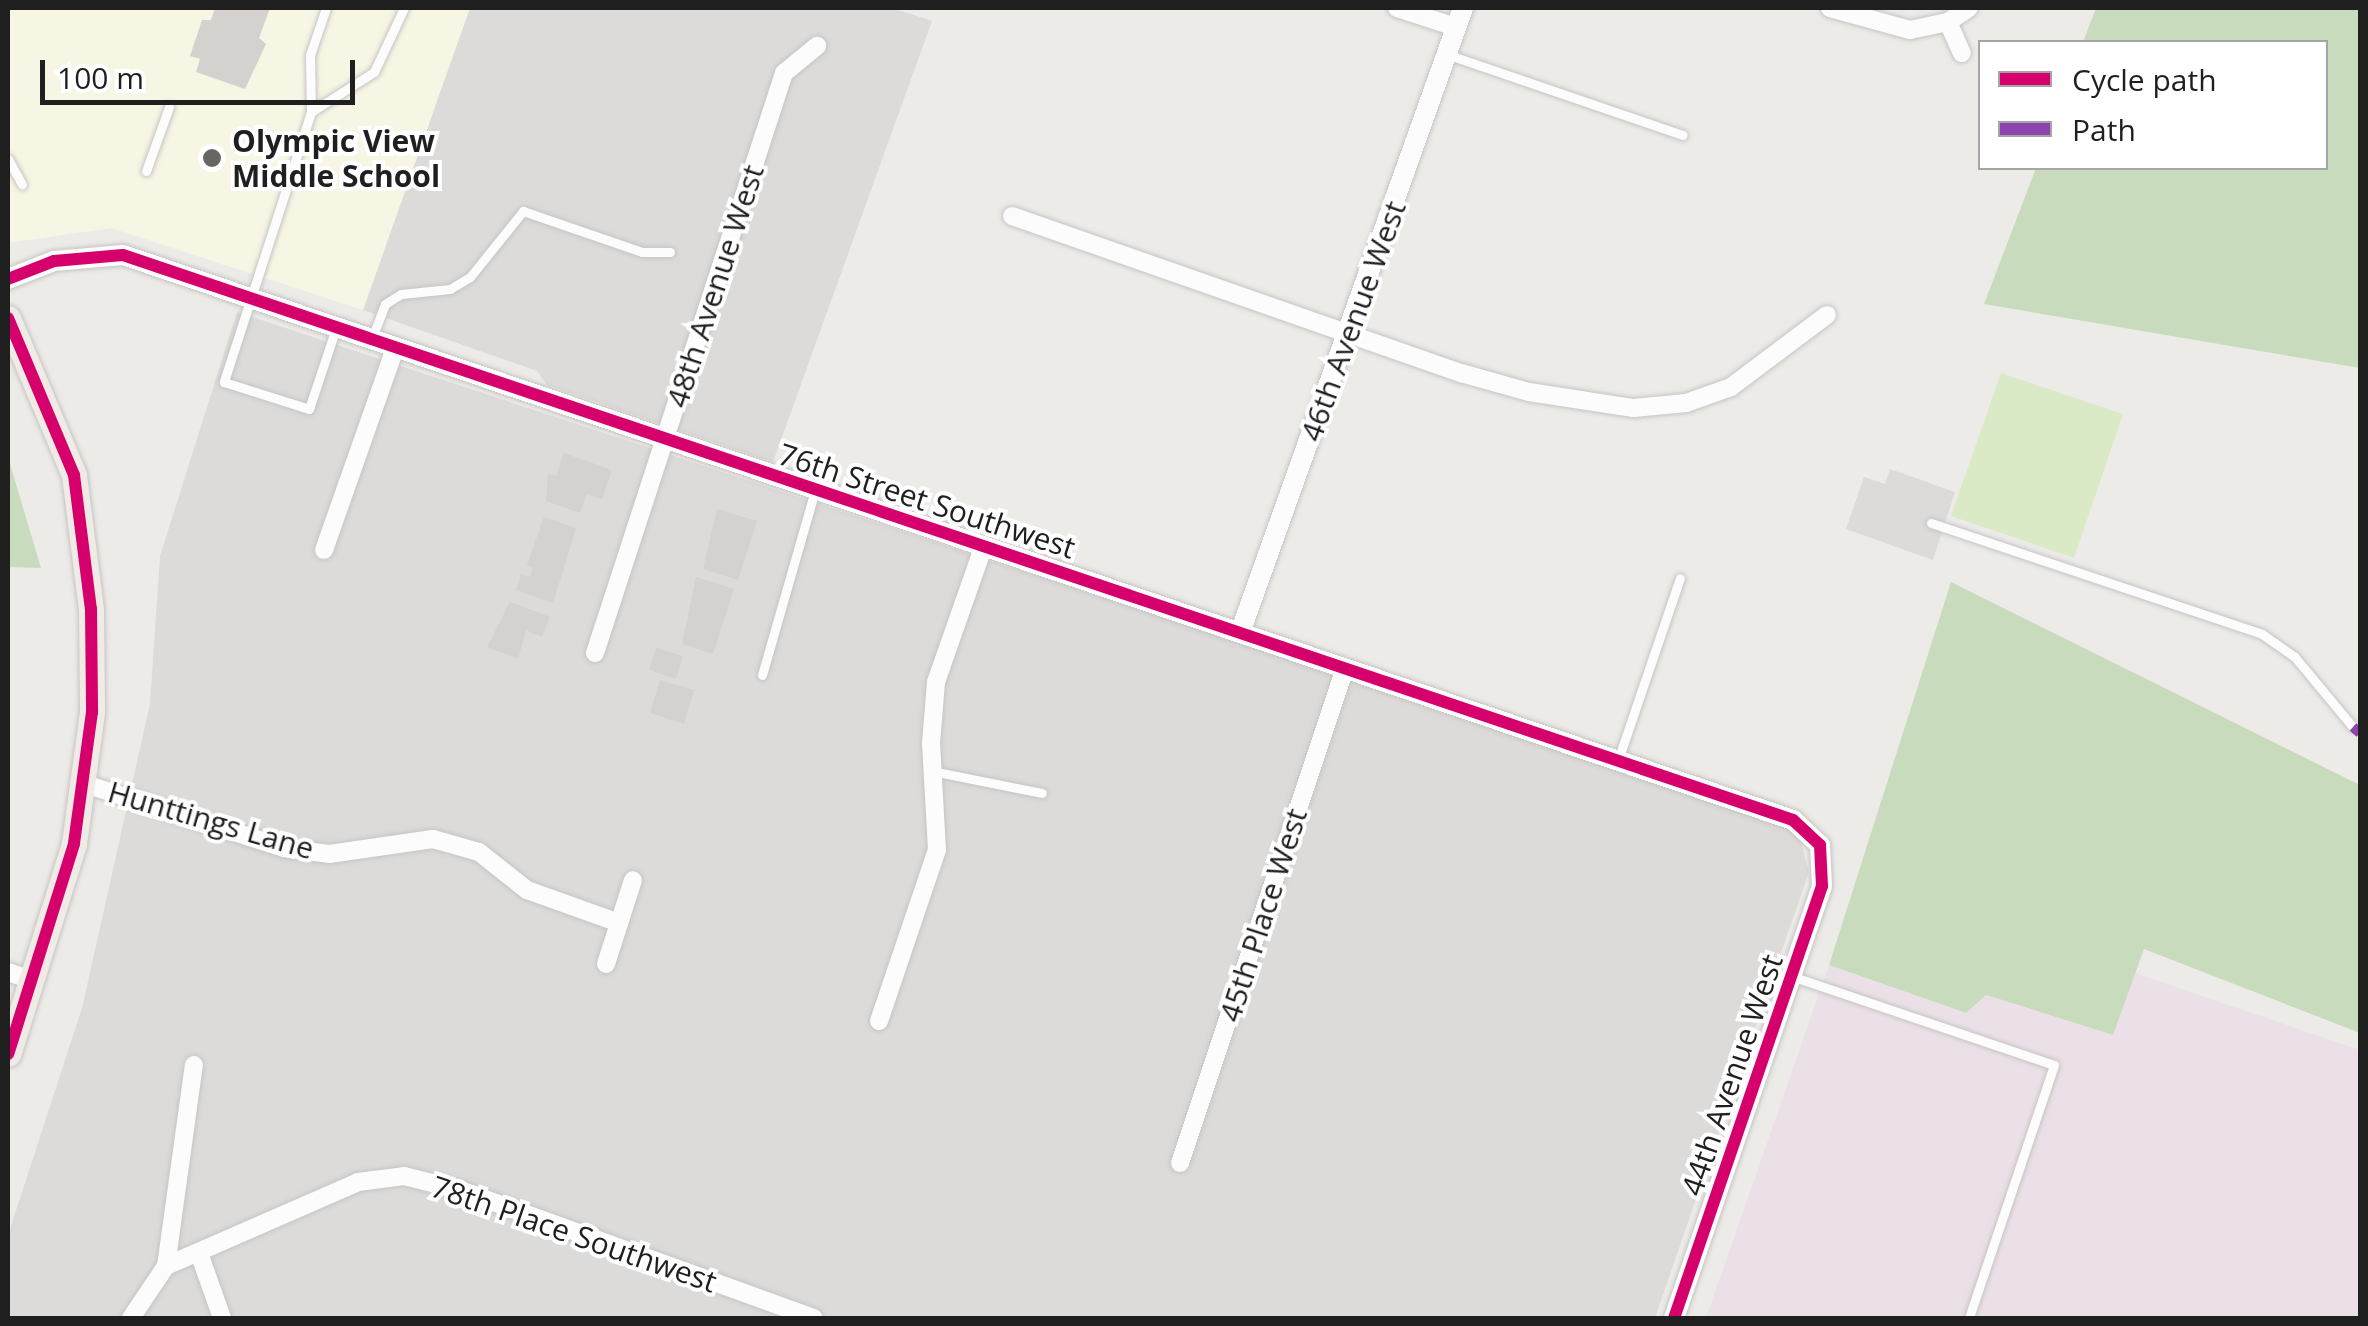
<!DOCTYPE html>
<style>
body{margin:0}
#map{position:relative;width:2368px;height:1326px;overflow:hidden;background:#edebe8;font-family:"Open Sans",sans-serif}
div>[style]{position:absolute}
.residential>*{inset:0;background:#dcdbd9}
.industrial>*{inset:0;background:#ebe0e7}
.education>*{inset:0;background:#f7f5e3}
.grass>*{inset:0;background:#daeac6}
.forest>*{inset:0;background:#c8dcbd}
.building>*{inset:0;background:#d4d1ce}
.roads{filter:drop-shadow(0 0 2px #c6c5c4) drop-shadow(0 0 2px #c6c5c4)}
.service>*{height:9px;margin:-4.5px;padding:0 4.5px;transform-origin:4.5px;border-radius:4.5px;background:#fcfcfc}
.minor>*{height:18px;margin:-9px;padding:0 9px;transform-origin:9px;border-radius:9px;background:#fcfcfc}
.tertiary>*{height:20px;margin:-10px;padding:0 10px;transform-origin:10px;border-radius:10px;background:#fcfcfc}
.primary>*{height:25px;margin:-12.5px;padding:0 12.5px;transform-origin:12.5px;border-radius:12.5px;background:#f0ebe5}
.quiet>*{height:10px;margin-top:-5px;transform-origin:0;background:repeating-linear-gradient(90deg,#8e44ad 0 20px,transparent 0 30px)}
.cycleway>*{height:12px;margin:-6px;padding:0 6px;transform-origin:6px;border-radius:6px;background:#d6006c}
.dots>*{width:28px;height:28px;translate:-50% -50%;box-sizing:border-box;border:5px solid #fff;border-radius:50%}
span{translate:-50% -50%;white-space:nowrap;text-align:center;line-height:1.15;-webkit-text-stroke:8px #fff;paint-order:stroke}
.poi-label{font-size:30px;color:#1f1f1f;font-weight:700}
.left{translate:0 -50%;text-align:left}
.street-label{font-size:30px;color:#1f1f1f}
.frame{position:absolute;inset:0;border:10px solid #1f1f1f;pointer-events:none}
.legend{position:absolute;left:1978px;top:40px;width:350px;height:130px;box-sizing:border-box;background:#fff;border:2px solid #a5a5a5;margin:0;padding:12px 18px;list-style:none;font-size:30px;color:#1f1f1f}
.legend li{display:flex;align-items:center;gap:20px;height:50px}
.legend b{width:50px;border:2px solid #a5a5a5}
.scale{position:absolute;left:40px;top:60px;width:315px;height:45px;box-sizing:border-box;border:5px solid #1f1f1f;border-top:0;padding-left:12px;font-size:30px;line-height:35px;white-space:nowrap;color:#1f1f1f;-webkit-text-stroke:8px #fff;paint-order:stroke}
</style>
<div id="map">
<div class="residential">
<div style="clip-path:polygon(469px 8px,892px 8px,932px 21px,773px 462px,547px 385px,537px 371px,363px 310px)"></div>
<div style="clip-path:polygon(237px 312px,1783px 822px,1801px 842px,1809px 872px,1655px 1318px,8px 1318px,8px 1235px,82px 1008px,150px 704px,160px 556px)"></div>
<div style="clip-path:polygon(1890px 469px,1955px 492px,1933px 560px,1846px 529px,1864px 477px,1885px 484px)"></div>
</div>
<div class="industrial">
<div style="clip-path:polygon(1829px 965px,1965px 1013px,1986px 995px,2112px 1035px,2135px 973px,2360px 1050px,2360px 1318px,1706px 1318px)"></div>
</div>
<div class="education">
<div style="clip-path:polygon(8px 8px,470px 8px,363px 310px,111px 228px,8px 243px)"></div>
</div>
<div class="grass">
<div style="clip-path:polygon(2001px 373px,2123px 414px,2074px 558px,1951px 516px)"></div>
</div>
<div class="forest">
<div style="clip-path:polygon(2096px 8px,2360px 8px,2360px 368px,1984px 304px,2036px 168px,2326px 168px,2326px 42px,2083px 42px)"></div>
<div style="clip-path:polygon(8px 457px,41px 568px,8px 567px)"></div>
<div style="clip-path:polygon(1951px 582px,2360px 785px,2360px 1033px,2144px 949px,2113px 1035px,1986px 995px,1966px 1013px,1829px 965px)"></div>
</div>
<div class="building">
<div style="clip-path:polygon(215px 8px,270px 8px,259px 38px,266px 44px,245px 89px,196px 72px,200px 59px,190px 56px,202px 20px,211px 20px)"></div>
<div style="clip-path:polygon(564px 453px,612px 470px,602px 499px,587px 494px,580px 513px,546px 501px,548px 474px,556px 476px)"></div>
<div style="clip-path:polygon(717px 509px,757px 521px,738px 580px,703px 569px)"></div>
<div style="clip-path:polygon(544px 517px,576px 528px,553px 603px,516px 590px,521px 574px,530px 577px,533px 568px,527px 565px)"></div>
<div style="clip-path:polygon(696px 577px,734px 589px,713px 654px,682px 644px)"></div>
<div style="clip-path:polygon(510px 602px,550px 617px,542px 637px,526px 630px,518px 659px,487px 647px)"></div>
<div style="clip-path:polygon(656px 648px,683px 656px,676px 679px,649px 670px)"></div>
<div style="clip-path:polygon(660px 680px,694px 690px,684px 724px,650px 713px)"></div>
</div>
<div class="roads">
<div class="service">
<div style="left:326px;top:8px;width:50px;rotate:108.8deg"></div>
<div style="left:310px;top:55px;width:57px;rotate:89deg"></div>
<div style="left:311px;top:112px;width:284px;rotate:107.9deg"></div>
<div style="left:224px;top:382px;width:89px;rotate:17.6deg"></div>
<div style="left:309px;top:409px;width:85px;rotate:-71.6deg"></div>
<div style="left:1449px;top:55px;width:247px;rotate:18.9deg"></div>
<div style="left:311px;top:112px;width:75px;rotate:-32.4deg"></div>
<div style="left:374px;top:72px;width:71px;rotate:-64.9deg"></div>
<div style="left:8px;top:159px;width:29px;rotate:61deg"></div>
<div style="left:146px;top:171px;width:68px;rotate:-70.2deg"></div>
<div style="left:372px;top:338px;width:36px;rotate:-69deg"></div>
<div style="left:385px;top:304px;width:19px;rotate:-32deg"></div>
<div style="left:401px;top:294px;width:49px;rotate:-5.8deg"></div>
<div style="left:450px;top:289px;width:23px;rotate:-31deg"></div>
<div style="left:470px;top:277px;width:85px;rotate:-51.2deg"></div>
<div style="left:523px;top:211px;width:126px;rotate:19deg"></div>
<div style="left:642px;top:252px;width:28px"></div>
<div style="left:1931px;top:523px;width:349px;rotate:18.5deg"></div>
<div style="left:2262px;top:634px;width:39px;rotate:35deg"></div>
<div style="left:2294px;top:656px;width:92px;rotate:50.3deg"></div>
<div style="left:762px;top:675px;width:192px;rotate:-74deg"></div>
<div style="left:1618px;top:760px;width:192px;rotate:-71.2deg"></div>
<div style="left:932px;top:771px;width:112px;rotate:11.3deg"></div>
<div style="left:1794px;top:977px;width:274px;rotate:18.7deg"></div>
<div style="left:2054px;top:1065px;width:267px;rotate:108.6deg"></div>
</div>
<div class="minor">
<div style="left:1397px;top:8px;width:62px;rotate:17.9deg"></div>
<div style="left:1830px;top:8px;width:83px;rotate:15.4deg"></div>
<div style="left:1910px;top:30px;width:39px;rotate:-12deg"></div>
<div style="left:1948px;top:22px;width:25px;rotate:-34deg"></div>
<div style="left:1948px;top:22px;width:34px;rotate:66deg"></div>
<div style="left:1012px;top:216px;width:476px;rotate:19.3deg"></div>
<div style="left:1461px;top:373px;width:71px;rotate:15.6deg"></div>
<div style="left:1529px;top:392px;width:106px;rotate:8.7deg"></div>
<div style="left:1634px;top:408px;width:52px;rotate:-5.5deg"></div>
<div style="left:1686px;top:403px;width:48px;rotate:-19.6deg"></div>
<div style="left:1731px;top:387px;width:120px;rotate:-36.9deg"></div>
<div style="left:324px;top:550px;width:214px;rotate:-70.6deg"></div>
<div style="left:595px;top:653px;width:610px;rotate:-71.95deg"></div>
<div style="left:784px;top:73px;width:43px;rotate:-39.3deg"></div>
<div style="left:82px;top:783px;width:212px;rotate:17.8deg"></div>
<div style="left:284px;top:848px;width:45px;rotate:7.6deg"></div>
<div style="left:329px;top:854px;width:105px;rotate:-8.2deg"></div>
<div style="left:433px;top:839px;width:48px;rotate:15.8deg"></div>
<div style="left:479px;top:852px;width:61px;rotate:38.4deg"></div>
<div style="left:527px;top:890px;width:98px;rotate:19.7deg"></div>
<div style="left:606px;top:964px;width:88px;rotate:-72.2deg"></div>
<div style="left:8px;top:972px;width:24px;rotate:19deg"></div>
<div style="left:879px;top:1021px;width:181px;rotate:-71.3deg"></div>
<div style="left:937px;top:850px;width:107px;rotate:-93.2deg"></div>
<div style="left:931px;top:743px;width:61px;rotate:-85.3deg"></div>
<div style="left:936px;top:682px;width:145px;rotate:-70.7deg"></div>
<div style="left:1180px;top:1163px;width:522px;rotate:-71.57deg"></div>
<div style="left:199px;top:1253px;width:69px;rotate:70.5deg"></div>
<div style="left:166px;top:1266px;width:210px;rotate:-23.6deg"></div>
<div style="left:358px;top:1182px;width:46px;rotate:-7.4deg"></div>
<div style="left:404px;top:1176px;width:58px;rotate:14deg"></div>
<div style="left:460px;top:1190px;width:376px;rotate:19.9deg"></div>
<div style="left:131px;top:1318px;width:63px;rotate:-56.1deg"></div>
<div style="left:166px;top:1266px;width:203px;rotate:-82.1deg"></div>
</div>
<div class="tertiary">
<div style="left:8px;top:279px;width:49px;rotate:-21.4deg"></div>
<div style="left:54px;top:261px;width:69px;rotate:-5deg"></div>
<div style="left:123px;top:255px;width:1763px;rotate:18.69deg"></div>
<div style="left:1793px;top:820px;width:37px;rotate:43deg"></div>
<div style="left:1820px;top:845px;width:41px;rotate:87.2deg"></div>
<div style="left:1822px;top:886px;width:457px;rotate:108.9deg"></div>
<div style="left:1240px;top:633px;width:664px;rotate:-70.36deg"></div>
</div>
<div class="primary">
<div style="left:8px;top:318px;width:170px;rotate:67.2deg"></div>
<div style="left:74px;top:475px;width:135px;rotate:82.8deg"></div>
<div style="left:91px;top:609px;width:103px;rotate:89.4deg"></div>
<div style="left:92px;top:712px;width:133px;rotate:97.8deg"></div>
<div style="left:74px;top:844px;width:220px;rotate:107.4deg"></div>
</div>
</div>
<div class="quiet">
<div style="left:2353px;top:727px;width:9px;rotate:41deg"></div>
</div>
<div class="cycleway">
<div style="left:8px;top:279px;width:49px;rotate:-21.4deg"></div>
<div style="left:54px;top:261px;width:69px;rotate:-5deg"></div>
<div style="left:123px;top:255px;width:1763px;rotate:18.69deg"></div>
<div style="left:1793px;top:820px;width:37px;rotate:43deg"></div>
<div style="left:1820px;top:845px;width:41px;rotate:87.2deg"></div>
<div style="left:1822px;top:886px;width:457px;rotate:108.9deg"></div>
<div style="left:8px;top:318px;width:170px;rotate:67.2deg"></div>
<div style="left:74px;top:475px;width:135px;rotate:82.8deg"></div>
<div style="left:91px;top:609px;width:103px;rotate:89.4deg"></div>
<div style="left:92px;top:712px;width:133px;rotate:97.8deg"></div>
<div style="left:74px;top:844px;width:220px;rotate:107.4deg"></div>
</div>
<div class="dots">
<div style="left:212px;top:158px;background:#676665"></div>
</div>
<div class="poi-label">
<span class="left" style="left:232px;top:158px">Olympic View<br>Middle School</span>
</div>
<div class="street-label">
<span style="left:715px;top:286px;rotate:-72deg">48th Avenue West</span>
<span style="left:1353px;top:321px;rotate:-70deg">46th Avenue West</span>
<span style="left:927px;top:501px;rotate:18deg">76th Street Southwest</span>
<span style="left:211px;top:820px;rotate:16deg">Hunttings Lane</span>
<span style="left:1263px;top:915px;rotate:-72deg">45th Place West</span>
<span style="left:1732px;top:1075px;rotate:-71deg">44th Avenue West</span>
<span style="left:574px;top:1234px;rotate:19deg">78th Place Southwest</span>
</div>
<div class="frame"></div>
<ul class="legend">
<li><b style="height:12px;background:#d6006c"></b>Cycle path</li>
<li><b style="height:12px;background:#8e44ad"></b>Path</li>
</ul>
<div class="scale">100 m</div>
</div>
